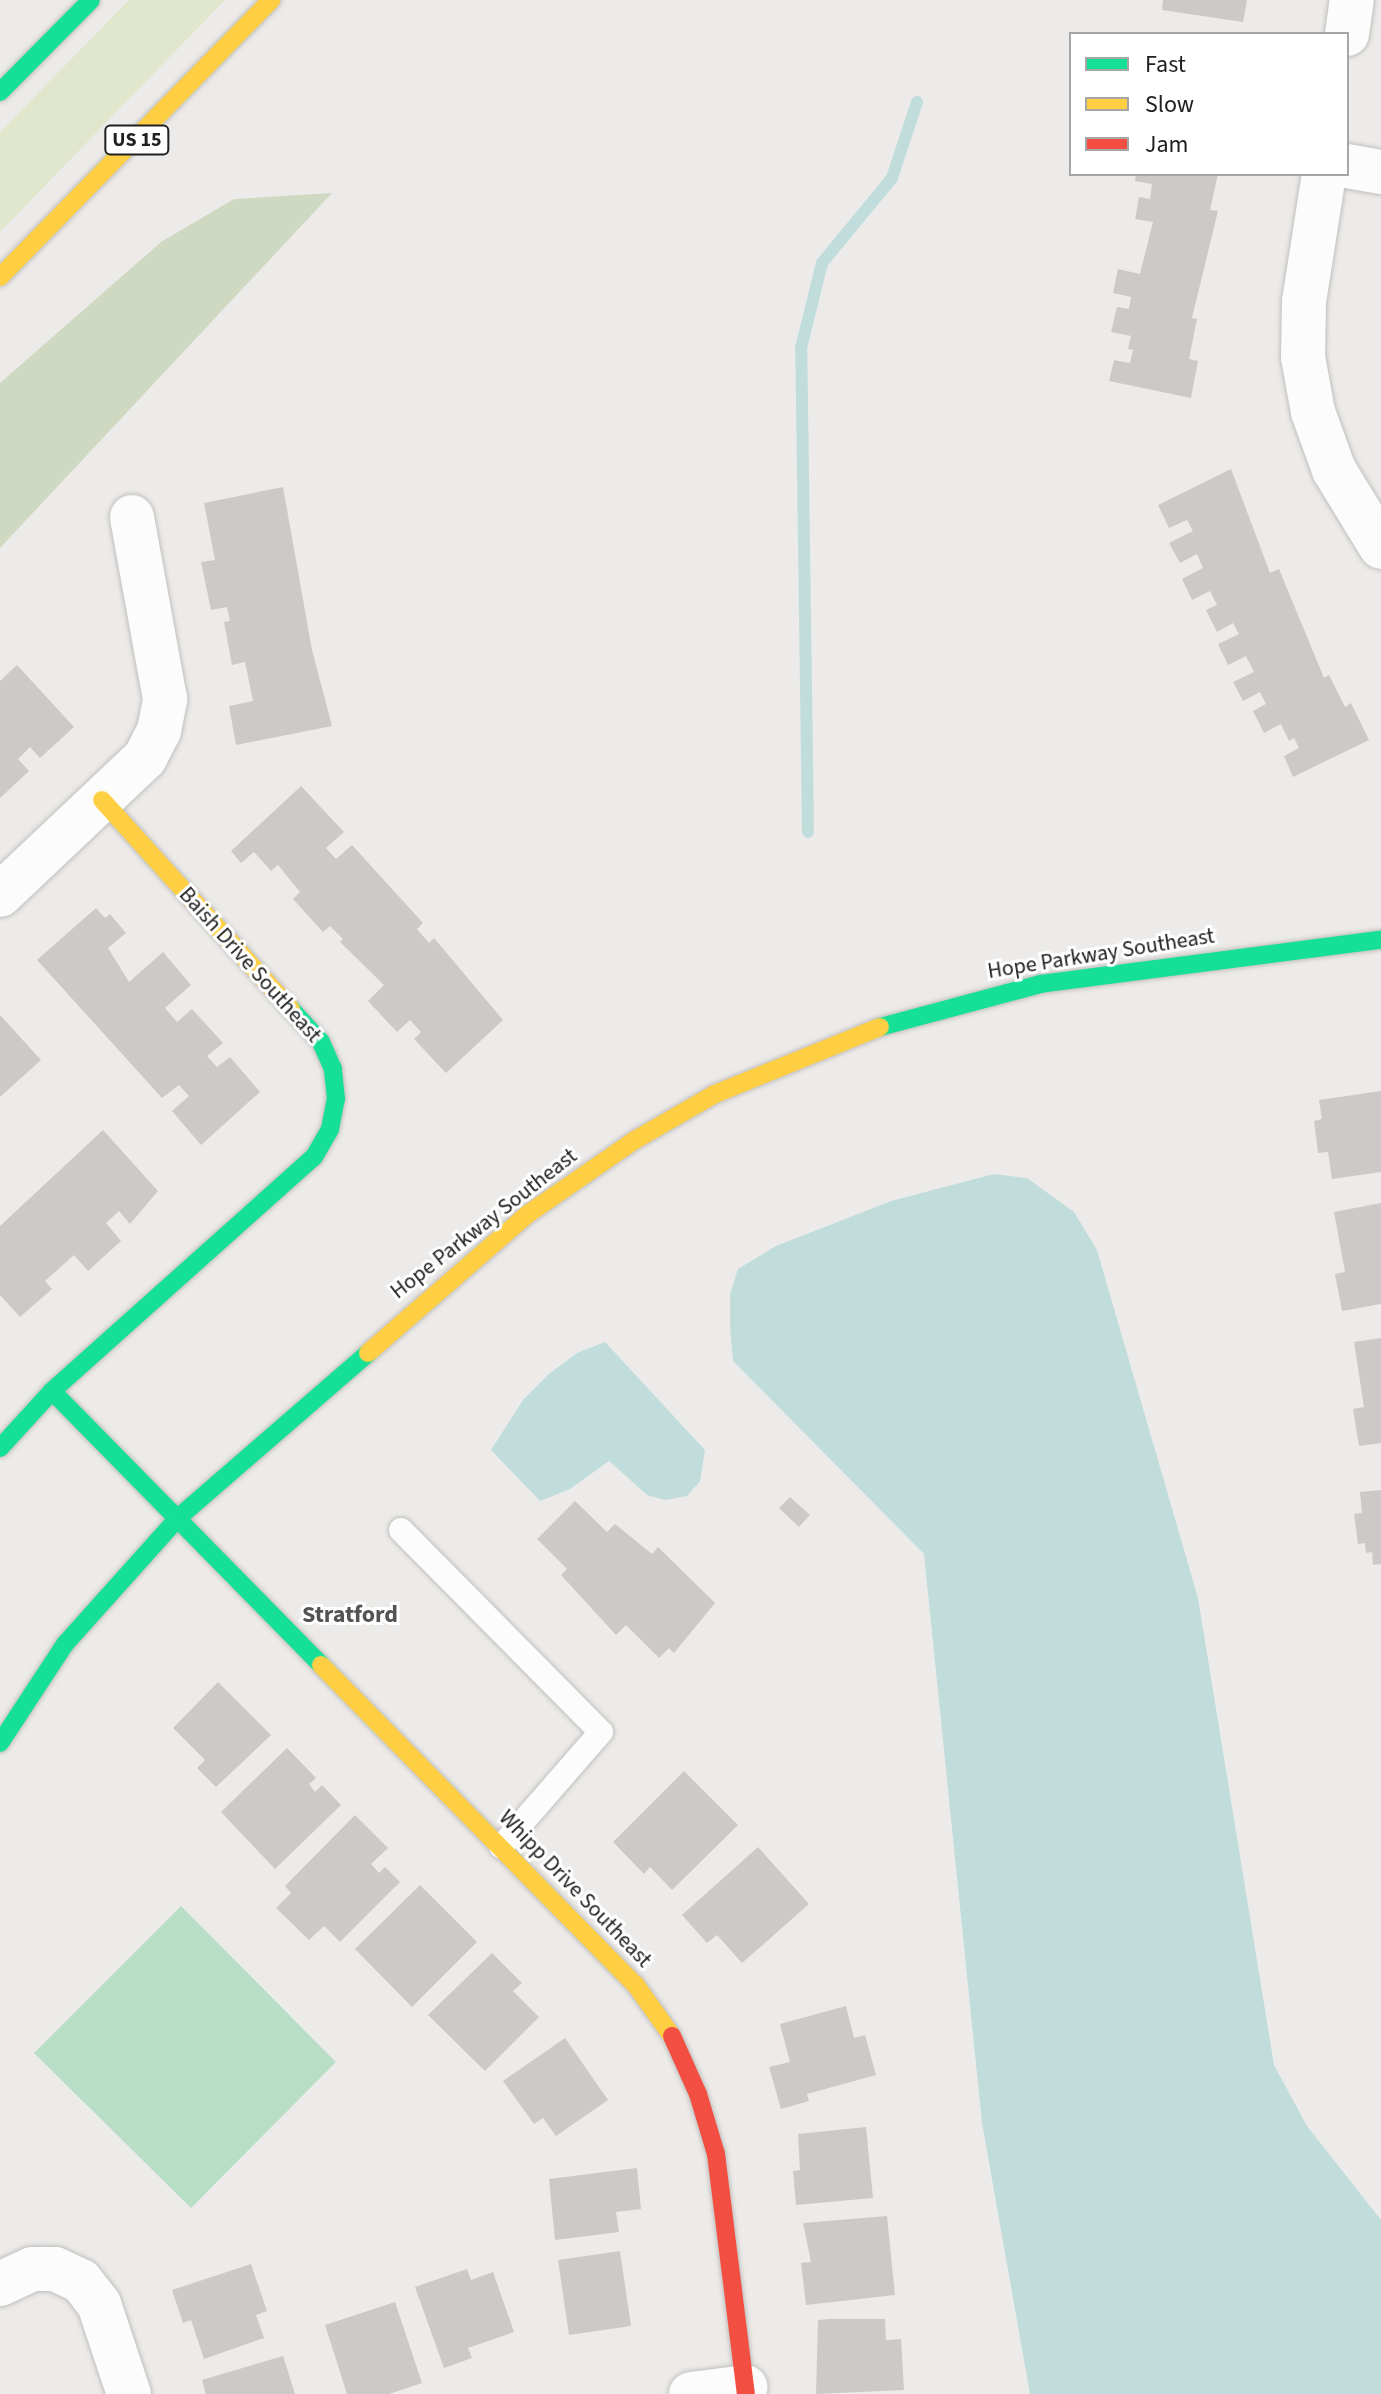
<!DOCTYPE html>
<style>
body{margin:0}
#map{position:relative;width:1381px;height:2394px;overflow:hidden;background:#edebe9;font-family:"Source Sans 3",sans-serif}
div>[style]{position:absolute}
.grass>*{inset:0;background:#e0e7cc}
.forest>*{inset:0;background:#cfd8c1}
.pitch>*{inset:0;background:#b9dec7}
.water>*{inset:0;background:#c0dddc}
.stream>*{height:12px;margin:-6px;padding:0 6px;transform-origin:6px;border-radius:6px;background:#c0dddc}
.building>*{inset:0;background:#ccc9c8}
.roads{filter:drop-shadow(0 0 2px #c1c0bf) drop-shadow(0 0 2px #c1c0bf)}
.lane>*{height:24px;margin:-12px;padding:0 12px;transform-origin:12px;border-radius:12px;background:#fcfcfc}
.street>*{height:44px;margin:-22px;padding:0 22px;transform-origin:22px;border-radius:22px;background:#fcfcfc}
.fast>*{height:18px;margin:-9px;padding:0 9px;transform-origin:9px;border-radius:9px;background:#16e098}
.slow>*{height:18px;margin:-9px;padding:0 9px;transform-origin:9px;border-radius:9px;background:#ffcf43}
.jam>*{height:18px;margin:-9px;padding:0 9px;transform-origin:9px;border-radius:9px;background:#f24e42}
span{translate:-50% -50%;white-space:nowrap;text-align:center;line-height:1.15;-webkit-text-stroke:6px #fff;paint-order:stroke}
.shield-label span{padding:2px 6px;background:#fff;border:2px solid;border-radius:6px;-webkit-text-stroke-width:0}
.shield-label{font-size:20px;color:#202020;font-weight:700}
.street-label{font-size:22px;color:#202020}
.neighbourhood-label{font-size:24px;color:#535353;font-weight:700}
.legend{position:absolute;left:1069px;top:32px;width:280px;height:144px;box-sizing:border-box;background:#fff;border:2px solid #a6a6a6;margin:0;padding:10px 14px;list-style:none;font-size:24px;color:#202020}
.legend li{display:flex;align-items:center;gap:16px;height:40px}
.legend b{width:40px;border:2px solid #a6a6a6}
</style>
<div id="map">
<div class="grass">
<div style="clip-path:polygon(129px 0,225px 0,0 232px,0 132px)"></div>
</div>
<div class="forest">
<div style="clip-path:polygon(332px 193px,0 548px,0 383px,161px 242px,234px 199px)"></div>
</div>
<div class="pitch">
<div style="clip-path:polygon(181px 1906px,336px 2062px,191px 2208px,34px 2053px)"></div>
</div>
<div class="water">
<div style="clip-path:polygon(994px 1174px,1027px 1178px,1074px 1212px,1097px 1250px,1198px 1598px,1274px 2065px,1307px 2126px,1381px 2220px,1381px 2394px,1030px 2394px,982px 2123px,924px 1554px,733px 1361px,730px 1327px,730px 1294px,738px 1269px,776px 1246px,891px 1201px)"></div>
<div style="clip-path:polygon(605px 1342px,705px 1450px,700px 1481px,687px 1496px,665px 1500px,647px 1495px,609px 1461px,570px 1489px,540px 1501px,491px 1450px,523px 1400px,549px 1374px,577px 1353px)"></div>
</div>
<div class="stream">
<div style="left:808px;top:832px;width:484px;rotate:-90.8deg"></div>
<div style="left:801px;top:348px;width:88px;rotate:-76.1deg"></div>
<div style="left:822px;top:263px;width:110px;rotate:-50.5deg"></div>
<div style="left:892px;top:178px;width:80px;rotate:-71.8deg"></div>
</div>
<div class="building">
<div style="clip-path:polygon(1163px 0,1247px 0,1243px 22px,1162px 10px)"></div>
<div style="clip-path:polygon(1136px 174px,1218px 174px,1210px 210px,1218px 211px,1192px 318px,1197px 319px,1189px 359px,1198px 361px,1191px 398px,1109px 381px,1114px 360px,1130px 363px,1133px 350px,1128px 349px,1131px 336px,1111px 332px,1117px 307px,1129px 309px,1131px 297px,1113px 293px,1118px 269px,1140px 274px,1153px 222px,1135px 219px,1139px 197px,1150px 199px,1152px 184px,1135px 181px)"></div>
<div style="clip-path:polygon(1231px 469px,1270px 573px,1279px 569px,1324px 678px,1329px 675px,1345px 707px,1351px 703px,1369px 740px,1293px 777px,1284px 756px,1299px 748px,1294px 738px,1289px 741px,1281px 724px,1264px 733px,1253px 711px,1266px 704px,1260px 692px,1243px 701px,1233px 682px,1254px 672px,1246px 656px,1228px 665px,1218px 644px,1239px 634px,1233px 623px,1217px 632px,1206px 610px,1217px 605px,1210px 591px,1192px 600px,1182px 579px,1203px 568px,1197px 554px,1180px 563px,1169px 543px,1193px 531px,1187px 520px,1169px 528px,1158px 505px)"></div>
<div style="clip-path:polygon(283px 487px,312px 650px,332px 726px,236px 745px,229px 706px,253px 701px,245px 662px,232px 665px,224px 622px,230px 621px,227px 607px,211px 610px,201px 562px,215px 560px,204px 503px)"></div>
<div style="clip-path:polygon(17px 665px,74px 727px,40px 758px,30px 747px,18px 759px,29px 771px,0 798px,0 681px)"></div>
<div style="clip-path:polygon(301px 786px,344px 832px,326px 848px,336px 859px,352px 845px,423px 923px,417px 929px,429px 943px,434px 938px,503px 1020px,446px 1073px,414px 1039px,421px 1032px,410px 1020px,397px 1032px,368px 1001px,384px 985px,340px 942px,343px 939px,330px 926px,323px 932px,293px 899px,300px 892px,278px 865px,271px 871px,254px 852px,241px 863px,231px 851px)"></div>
<div style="clip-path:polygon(96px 908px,105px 918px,110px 914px,126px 933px,108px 948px,129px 982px,163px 952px,191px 985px,165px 1008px,177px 1022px,192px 1009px,223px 1043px,207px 1056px,217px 1067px,230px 1057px,260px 1092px,201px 1145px,172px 1111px,189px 1096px,179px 1085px,162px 1098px,37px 960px)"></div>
<div style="clip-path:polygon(0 1015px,41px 1060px,0 1097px)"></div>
<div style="clip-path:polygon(1381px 1091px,1381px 1172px,1332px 1179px,1328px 1152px,1318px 1153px,1314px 1121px,1322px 1119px,1319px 1100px)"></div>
<div style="clip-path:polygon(103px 1130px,158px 1191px,130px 1224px,119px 1211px,106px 1223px,121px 1241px,88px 1271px,74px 1255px,45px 1281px,52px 1289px,20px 1317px,0 1295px,0 1226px)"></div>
<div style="clip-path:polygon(1381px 1203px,1381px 1304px,1342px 1311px,1335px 1274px,1345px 1272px,1334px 1212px)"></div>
<div style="clip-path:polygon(1381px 1338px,1381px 1443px,1359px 1446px,1353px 1409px,1364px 1407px,1354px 1342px)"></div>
<div style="clip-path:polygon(1381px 1490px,1381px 1564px,1373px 1565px,1372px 1552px,1366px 1553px,1365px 1543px,1358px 1544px,1354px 1514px,1362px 1513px,1360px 1492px)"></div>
<div style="clip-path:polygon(790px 1497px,810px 1515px,799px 1527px,779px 1508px)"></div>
<div style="clip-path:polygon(575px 1501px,607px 1532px,615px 1524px,652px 1554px,658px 1547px,715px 1603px,674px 1653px,669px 1648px,659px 1658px,626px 1625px,616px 1635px,561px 1575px,567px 1569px,537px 1539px)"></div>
<div style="clip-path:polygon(218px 1682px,271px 1735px,216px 1787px,197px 1768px,205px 1760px,173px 1728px)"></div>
<div style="clip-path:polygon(287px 1748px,316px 1778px,309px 1784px,315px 1792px,322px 1785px,341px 1805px,275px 1869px,221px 1812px)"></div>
<div style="clip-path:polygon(684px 1771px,738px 1825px,672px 1890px,650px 1867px,644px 1874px,613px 1842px)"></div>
<div style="clip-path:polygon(355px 1815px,388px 1848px,371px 1864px,379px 1873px,385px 1867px,400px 1882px,340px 1942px,324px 1926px,309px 1940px,276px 1908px,291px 1893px,285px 1886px)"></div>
<div style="clip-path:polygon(758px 1847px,809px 1904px,742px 1963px,717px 1935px,707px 1943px,682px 1915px)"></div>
<div style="clip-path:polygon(420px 1885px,477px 1942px,412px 2007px,355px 1949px)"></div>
<div style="clip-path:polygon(492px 1953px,522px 1983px,513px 1991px,539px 2017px,485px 2071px,428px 2015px)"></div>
<div style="clip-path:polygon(846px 2006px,854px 2038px,865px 2035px,876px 2075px,807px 2094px,809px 2101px,781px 2109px,769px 2067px,790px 2062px,780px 2024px)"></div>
<div style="clip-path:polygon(565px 2038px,608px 2100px,556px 2136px,543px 2118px,534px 2124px,503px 2081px)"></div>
<div style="clip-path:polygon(866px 2127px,873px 2198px,796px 2205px,793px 2171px,800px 2170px,798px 2134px)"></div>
<div style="clip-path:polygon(637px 2168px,641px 2209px,616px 2212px,619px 2232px,555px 2240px,549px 2179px)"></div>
<div style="clip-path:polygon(887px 2216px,895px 2295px,806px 2305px,801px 2263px,811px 2262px,803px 2223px)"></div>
<div style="clip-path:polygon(620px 2251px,631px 2326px,569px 2335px,558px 2260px)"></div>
<div style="clip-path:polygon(251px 2264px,267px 2311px,256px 2315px,264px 2338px,204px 2359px,191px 2320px,183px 2323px,172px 2290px)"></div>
<div style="clip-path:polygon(467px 2269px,471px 2280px,493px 2272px,514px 2332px,468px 2348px,472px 2358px,444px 2368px,415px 2287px)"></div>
<div style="clip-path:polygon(395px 2302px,422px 2383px,389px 2394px,347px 2394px,325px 2325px)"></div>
<div style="clip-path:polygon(830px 2319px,885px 2319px,886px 2340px,901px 2339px,904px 2390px,816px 2394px,818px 2320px)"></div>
<div style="clip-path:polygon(283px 2356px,295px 2394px,206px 2394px,202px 2380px)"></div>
</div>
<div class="roads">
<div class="lane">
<div style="left:401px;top:1530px;width:284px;rotate:45.3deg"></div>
<div style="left:601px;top:1732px;width:152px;rotate:131deg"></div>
</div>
<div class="street">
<div style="left:1347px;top:34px;width:34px;rotate:-82deg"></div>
<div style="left:1347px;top:166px;width:35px;rotate:10deg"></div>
<div style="left:1324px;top:174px;width:129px;rotate:98.9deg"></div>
<div style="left:1304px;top:301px;width:56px;rotate:91deg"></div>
<div style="left:1303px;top:357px;width:56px;rotate:79.7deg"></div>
<div style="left:1313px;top:412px;width:62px;rotate:70.1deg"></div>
<div style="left:1334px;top:470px;width:90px;rotate:58.6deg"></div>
<div style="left:0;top:895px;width:199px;rotate:-43.4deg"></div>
<div style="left:145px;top:758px;width:30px;rotate:-63deg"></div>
<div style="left:159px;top:731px;width:33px;rotate:-79deg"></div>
<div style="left:165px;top:699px;width:185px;rotate:-100.3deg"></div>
<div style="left:0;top:2284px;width:35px;rotate:-25deg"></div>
<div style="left:32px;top:2269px;width:23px"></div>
<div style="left:55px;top:2269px;width:29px;rotate:25deg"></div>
<div style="left:81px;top:2281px;width:29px;rotate:52deg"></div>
<div style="left:99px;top:2304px;width:95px;rotate:71.6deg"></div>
<div style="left:691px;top:2394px;width:55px;rotate:-7.3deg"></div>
</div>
<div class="fast">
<div style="left:0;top:92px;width:129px;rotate:-45.3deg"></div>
<div style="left:880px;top:1027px;width:166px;rotate:-15deg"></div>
<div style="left:1040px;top:984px;width:344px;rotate:-7.4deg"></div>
<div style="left:52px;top:1391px;width:384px;rotate:45.5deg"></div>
<div style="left:0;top:1448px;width:77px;rotate:-47.6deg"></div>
<div style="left:52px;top:1391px;width:351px;rotate:-41.8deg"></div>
<div style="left:314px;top:1157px;width:32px;rotate:-60deg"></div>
<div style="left:330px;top:1129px;width:31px;rotate:-79deg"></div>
<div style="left:336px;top:1099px;width:30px;rotate:-96deg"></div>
<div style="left:333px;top:1069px;width:30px;rotate:-114deg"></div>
<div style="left:321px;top:1042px;width:45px;rotate:-132.3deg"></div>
<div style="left:0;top:1743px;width:118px;rotate:-56.7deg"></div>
<div style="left:65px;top:1644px;width:171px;rotate:-48.1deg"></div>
<div style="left:179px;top:1517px;width:250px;rotate:-40.9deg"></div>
</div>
<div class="slow">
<div style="left:0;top:277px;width:388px;rotate:-45.6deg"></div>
<div style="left:102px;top:800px;width:282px;rotate:47.9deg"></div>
<div style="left:368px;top:1353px;width:212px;rotate:-41deg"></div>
<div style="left:528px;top:1214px;width:130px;rotate:-34.7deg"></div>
<div style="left:635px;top:1140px;width:92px;rotate:-29.9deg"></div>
<div style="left:715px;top:1094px;width:178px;rotate:-22.1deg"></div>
<div style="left:321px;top:1665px;width:448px;rotate:45.5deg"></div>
<div style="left:635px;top:1984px;width:64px;rotate:54.6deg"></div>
</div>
<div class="jam">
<div style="left:672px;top:2036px;width:64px;rotate:65.9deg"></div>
<div style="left:698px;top:2094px;width:63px;rotate:73.3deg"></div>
<div style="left:716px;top:2154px;width:242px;rotate:82.9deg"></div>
</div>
</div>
<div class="shield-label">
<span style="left:137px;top:140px">US 15</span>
</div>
<div class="street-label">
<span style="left:1101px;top:954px;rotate:-9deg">Hope Parkway Southeast</span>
<span style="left:250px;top:965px;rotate:48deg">Baish Drive Southeast</span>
<span style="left:484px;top:1224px;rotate:-38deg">Hope Parkway Southeast</span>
<span style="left:575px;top:1889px;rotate:46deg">Whipp Drive Southeast</span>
</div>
<div class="neighbourhood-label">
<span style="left:350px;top:1615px">Stratford</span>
</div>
<ul class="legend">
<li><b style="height:10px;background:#16e098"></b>Fast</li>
<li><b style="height:10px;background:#ffcf43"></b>Slow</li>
<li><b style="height:10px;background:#f24e42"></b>Jam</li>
</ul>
</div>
